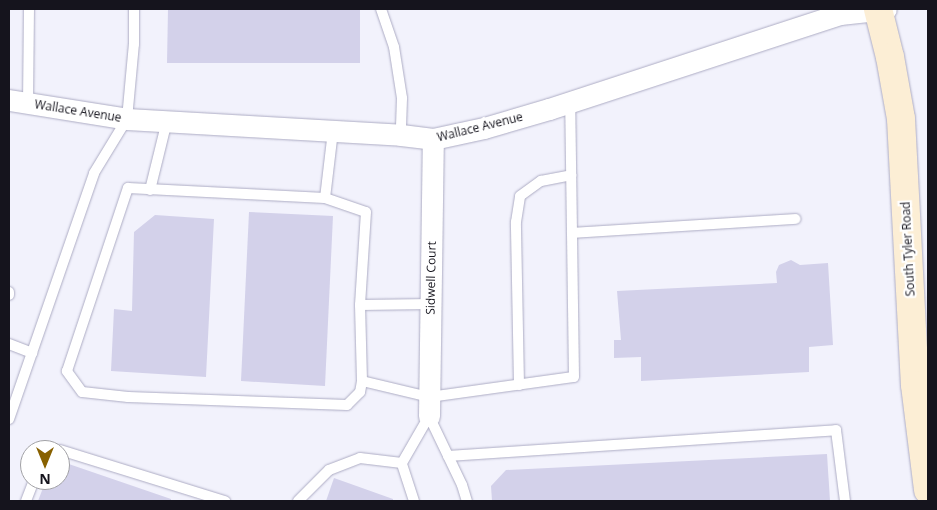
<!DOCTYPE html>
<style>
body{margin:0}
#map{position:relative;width:937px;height:510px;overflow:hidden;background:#f2f2fc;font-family:"Open Sans",sans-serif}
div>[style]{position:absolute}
.building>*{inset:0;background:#d3d1ea}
.roads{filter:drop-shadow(0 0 1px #adacc4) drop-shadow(0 0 1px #adacc4)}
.lane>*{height:10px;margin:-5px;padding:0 5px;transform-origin:5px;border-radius:5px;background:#fff}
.street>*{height:21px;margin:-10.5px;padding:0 10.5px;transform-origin:10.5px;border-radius:10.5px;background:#fff}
.secondary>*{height:28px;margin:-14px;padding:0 14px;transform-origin:14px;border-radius:14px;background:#fceed5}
span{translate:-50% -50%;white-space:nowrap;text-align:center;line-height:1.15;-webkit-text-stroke:4.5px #fff;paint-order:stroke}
.street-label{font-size:12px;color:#15141d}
.frame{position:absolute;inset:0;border:10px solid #15141d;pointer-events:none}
.north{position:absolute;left:20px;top:440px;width:50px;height:50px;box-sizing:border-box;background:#fff;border:1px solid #a1a1a5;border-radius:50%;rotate:180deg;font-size:14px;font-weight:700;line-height:20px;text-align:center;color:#15141d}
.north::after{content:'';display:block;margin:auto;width:18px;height:22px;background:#886100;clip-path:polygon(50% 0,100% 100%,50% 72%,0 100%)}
</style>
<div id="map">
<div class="building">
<div style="clip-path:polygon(168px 9px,360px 9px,360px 63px,167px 63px)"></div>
<div style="clip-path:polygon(249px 212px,333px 216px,325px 386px,241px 381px)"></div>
<div style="clip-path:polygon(155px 215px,214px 219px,206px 377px,111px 371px,114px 309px,132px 311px,134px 232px)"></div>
<div style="clip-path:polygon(791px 260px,800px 265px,828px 263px,833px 345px,809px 347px,809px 372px,641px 381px,641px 357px,614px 358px,614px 340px,621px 340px,617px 291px,777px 283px,776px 272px,779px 265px)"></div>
<div style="clip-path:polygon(827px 454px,830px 501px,492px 501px,491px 486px,506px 470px)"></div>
<div style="clip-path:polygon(60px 461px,171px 499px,171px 501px,38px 501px,46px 480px,60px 480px)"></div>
<div style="clip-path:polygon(334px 478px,393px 499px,393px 501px,326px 501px)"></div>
</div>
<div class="roads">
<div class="lane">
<div style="left:381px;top:9px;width:40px;rotate:71.1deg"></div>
<div style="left:394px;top:47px;width:52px;rotate:81.1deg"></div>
<div style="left:402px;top:98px;width:37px;rotate:92deg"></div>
<div style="left:28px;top:103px;width:94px;rotate:-89.4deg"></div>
<div style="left:128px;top:188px;width:197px;rotate:2.9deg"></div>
<div style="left:325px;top:198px;width:43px;rotate:18.9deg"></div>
<div style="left:366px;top:212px;width:93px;rotate:93.7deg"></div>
<div style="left:360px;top:305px;width:76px;rotate:88.5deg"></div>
<div style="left:362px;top:381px;width:11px;rotate:100deg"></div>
<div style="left:360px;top:392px;width:18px;rotate:135deg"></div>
<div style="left:347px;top:405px;width:219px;rotate:-177.9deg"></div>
<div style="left:128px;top:397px;width:46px;rotate:-173.8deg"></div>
<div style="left:82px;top:392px;width:26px;rotate:-126deg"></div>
<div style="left:67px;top:371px;width:193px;rotate:-71.6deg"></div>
<div style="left:150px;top:190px;width:71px;rotate:-76.2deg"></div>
<div style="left:325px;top:198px;width:67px;rotate:-83.2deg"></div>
<div style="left:572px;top:233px;width:224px;rotate:-3.6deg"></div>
<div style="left:9px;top:292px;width:3px;rotate:90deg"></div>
<div style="left:360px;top:305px;width:71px;rotate:-0.8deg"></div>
<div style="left:9px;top:344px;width:25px;rotate:21deg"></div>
<div style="left:362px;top:381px;width:69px;rotate:13.4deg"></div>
<div style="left:429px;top:397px;width:146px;rotate:-7.9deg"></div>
<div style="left:574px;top:377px;width:275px;rotate:-90.8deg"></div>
<div style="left:519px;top:385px;width:163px;rotate:-91.1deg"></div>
<div style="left:516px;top:222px;width:26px;rotate:-81deg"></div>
<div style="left:520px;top:196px;width:26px;rotate:-36deg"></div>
<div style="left:541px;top:181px;width:31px;rotate:-11deg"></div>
<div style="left:429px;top:416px;width:76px;rotate:64.4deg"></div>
<div style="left:462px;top:485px;width:17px;rotate:73deg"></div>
<div style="left:9px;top:419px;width:260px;rotate:-70.9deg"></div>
<div style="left:94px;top:173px;width:63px;rotate:-58.6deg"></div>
<div style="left:127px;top:119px;width:75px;rotate:-84.7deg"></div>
<div style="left:134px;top:44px;width:35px;rotate:-90deg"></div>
<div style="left:60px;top:450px;width:173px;rotate:17.2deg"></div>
<div style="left:448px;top:456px;width:389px;rotate:-3.8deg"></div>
<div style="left:836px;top:430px;width:72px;rotate:82.8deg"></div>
<div style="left:26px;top:501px;width:22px;rotate:-69deg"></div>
<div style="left:298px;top:501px;width:44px;rotate:-45deg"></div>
<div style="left:329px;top:470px;width:33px;rotate:-21deg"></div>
<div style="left:360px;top:458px;width:42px;rotate:6.8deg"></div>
<div style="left:414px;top:501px;width:40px;rotate:-108deg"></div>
<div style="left:402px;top:463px;width:54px;rotate:-60.1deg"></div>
</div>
<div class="street">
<div style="left:9px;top:100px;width:120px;rotate:9.1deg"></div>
<div style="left:127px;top:119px;width:274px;rotate:3.3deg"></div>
<div style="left:401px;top:135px;width:32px;rotate:7deg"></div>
<div style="left:433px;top:139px;width:52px;rotate:-12.2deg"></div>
<div style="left:484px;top:128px;width:68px;rotate:-16.3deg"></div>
<div style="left:549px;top:109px;width:306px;rotate:-18.1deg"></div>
<div style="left:840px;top:14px;width:46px;rotate:-6.2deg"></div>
<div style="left:429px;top:416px;width:277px;rotate:-89.2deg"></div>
</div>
<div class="secondary">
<div style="left:878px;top:9px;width:49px;rotate:76deg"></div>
<div style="left:890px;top:57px;width:63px;rotate:79.9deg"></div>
<div style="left:901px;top:119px;width:266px;rotate:87deg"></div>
<div style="left:915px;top:385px;width:106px;rotate:82.9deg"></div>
</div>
</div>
<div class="street-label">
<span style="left:78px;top:111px;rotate:9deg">Wallace Avenue</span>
<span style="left:480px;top:127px;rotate:-14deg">Wallace Avenue</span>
<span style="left:908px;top:249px;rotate:-93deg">South Tyler Road</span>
<span style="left:431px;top:278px;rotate:-89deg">Sidwell Court</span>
</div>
<div class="frame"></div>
<div class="north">N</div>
</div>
